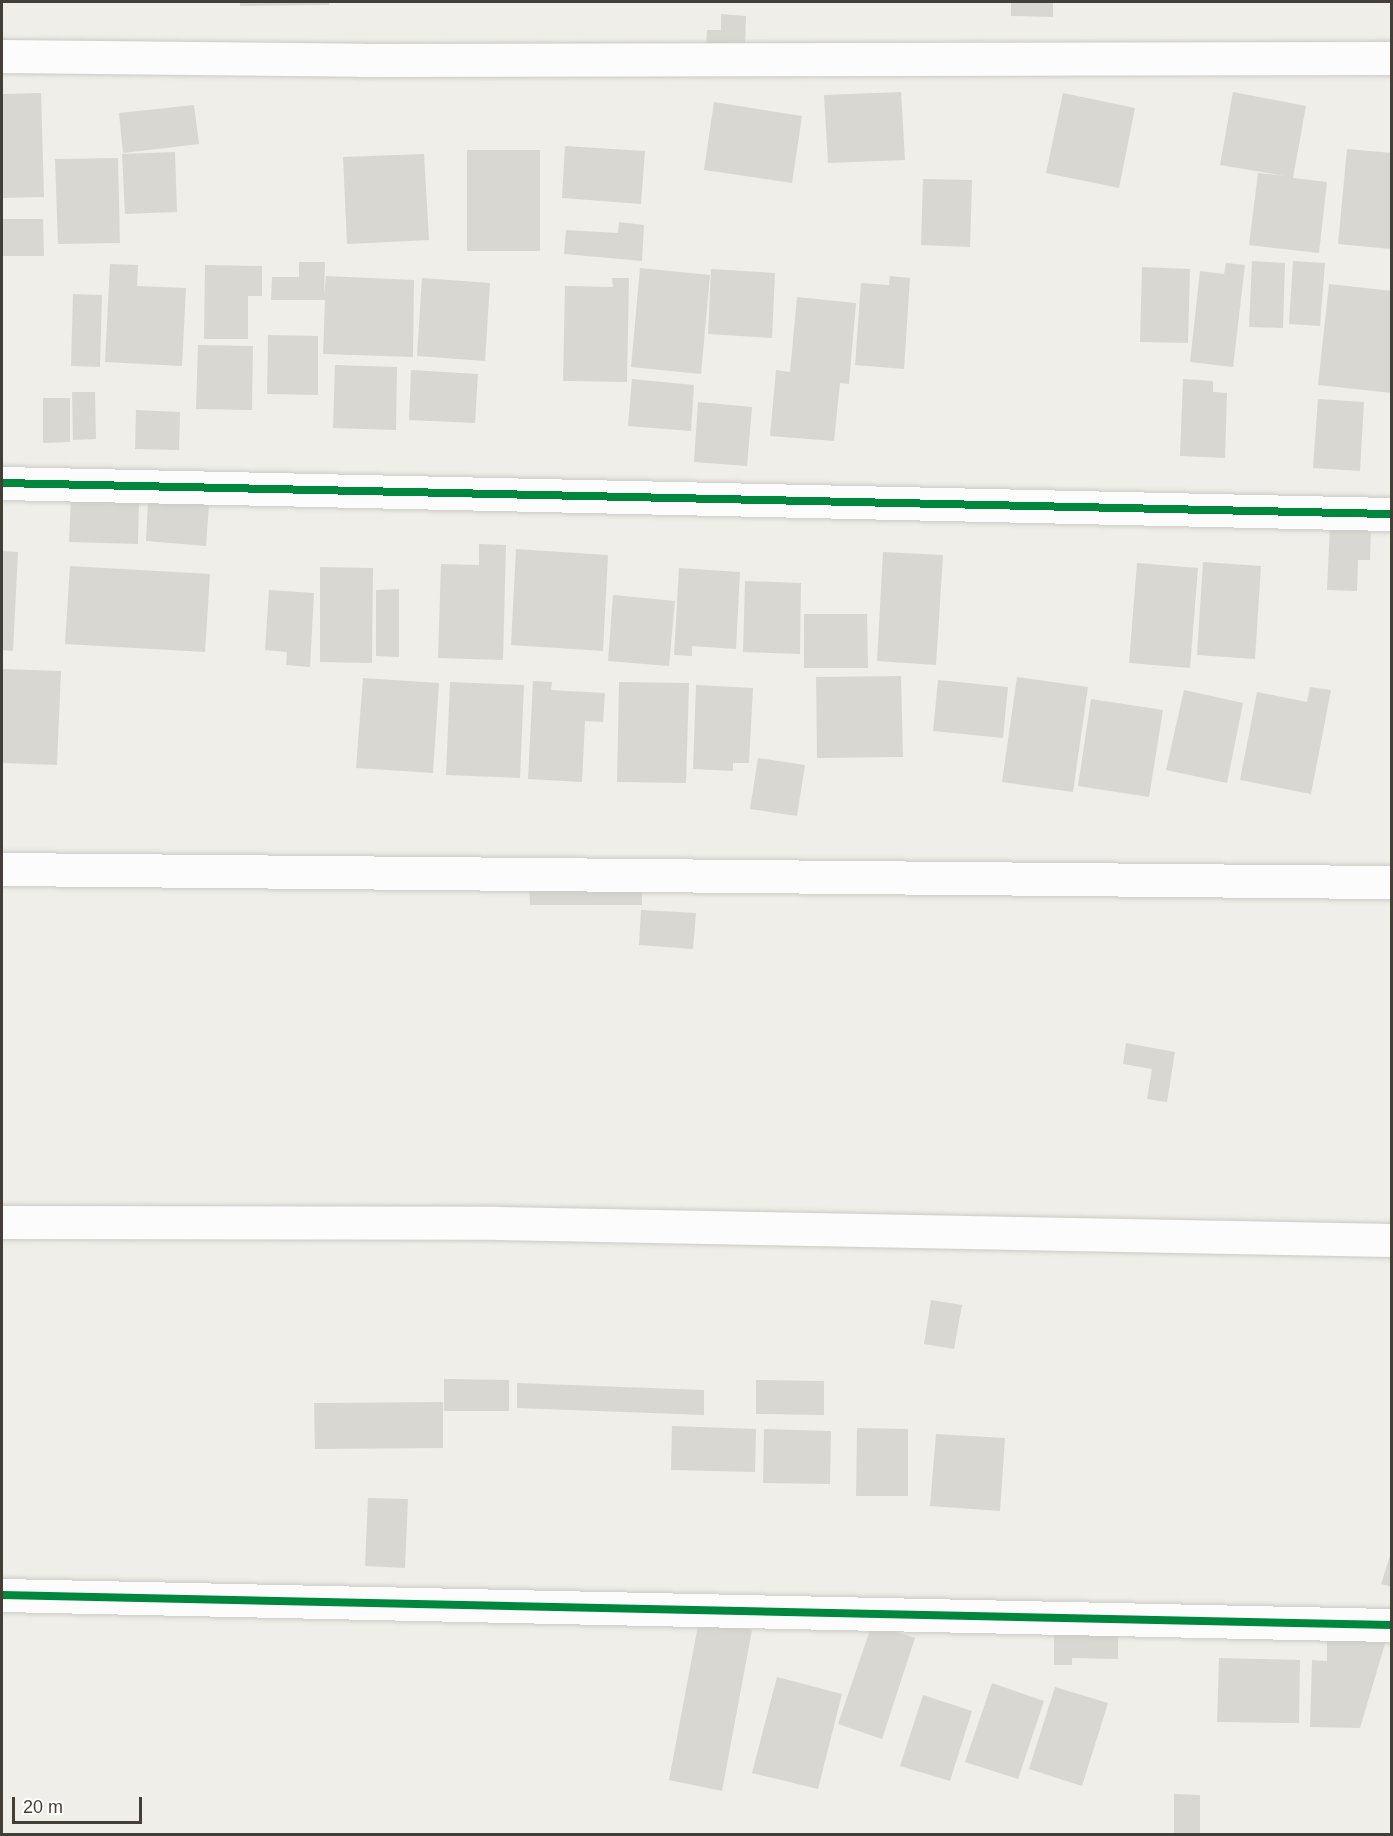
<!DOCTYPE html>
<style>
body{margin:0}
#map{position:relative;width:1393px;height:1836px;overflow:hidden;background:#efeee9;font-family:Arial,sans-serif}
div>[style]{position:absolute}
.building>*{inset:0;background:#d9d7d1}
.roads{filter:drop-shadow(0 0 2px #cccac5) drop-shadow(0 0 2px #cccac5)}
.minor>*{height:33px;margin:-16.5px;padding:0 16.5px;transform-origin:16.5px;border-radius:16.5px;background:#fdfcfc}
.cycleway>*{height:8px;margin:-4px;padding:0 4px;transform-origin:4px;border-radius:4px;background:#00873e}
span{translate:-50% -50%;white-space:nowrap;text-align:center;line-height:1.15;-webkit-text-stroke:4.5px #fff;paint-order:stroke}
.frame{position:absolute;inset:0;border:3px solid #443f36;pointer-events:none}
.scale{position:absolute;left:12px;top:1797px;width:130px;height:27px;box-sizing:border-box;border:3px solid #443f36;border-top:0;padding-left:8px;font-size:18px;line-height:21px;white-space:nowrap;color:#443f36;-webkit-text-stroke:4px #fff;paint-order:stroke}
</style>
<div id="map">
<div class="building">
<div style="clip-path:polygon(240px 2px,329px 2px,329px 5px,240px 6px)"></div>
<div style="clip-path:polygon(1011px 2px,1053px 2px,1053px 17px,1011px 16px)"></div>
<div style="clip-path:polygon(721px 14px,746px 16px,745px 48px,706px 47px,707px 30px,721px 30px)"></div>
<div style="clip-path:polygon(901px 92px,905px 160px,828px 163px,824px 95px)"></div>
<div style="clip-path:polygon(1233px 92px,1306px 106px,1293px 178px,1327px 182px,1319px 253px,1249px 245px,1258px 173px,1285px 176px,1220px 165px)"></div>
<div style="clip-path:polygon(41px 93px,44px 197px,2px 198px,2px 94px)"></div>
<div style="clip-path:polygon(1063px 93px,1135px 108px,1119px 188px,1046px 173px)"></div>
<div style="clip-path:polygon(714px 102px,802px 116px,792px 183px,704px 170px)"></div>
<div style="clip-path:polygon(194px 105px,199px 144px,123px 153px,119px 113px)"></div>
<div style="clip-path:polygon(565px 146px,645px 151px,641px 204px,562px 198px)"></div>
<div style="clip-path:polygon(1347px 149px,1392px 153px,1391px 249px,1338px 244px)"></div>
<div style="clip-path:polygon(467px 150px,540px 150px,540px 251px,467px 251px)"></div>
<div style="clip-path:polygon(175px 152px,177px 212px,125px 214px,122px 154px)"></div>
<div style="clip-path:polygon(424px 154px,429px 240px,347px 244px,343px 157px)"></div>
<div style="clip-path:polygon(118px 158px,120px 243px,58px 244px,55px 159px)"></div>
<div style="clip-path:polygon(923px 179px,972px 180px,970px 247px,921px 245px)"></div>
<div style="clip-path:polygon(2px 219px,43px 219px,44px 256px,2px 256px)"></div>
<div style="clip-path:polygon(619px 222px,644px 225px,642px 261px,564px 254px,566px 230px,618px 233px)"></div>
<div style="clip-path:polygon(1252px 261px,1285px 263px,1283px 328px,1249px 327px)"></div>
<div style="clip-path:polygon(1293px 261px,1325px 263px,1320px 326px,1289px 324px)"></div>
<div style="clip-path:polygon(299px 262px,325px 262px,324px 295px,326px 276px,414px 280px,413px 357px,323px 354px,325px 300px,271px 300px,272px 277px,299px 277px)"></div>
<div style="clip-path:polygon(1226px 263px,1245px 265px,1233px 367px,1190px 362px,1200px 271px,1224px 274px)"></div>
<div style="clip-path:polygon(110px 264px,138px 265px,137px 286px,186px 288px,182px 366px,105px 362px)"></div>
<div style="clip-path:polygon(205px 265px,262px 266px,262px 296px,248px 296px,248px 339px,204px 339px)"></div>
<div style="clip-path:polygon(1142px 267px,1190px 269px,1188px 343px,1140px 342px)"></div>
<div style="clip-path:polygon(640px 268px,710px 275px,701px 374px,631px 367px)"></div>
<div style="clip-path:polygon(711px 269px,775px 273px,772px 338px,708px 334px)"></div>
<div style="clip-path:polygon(890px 276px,910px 278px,904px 369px,855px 365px,861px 283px,889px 285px)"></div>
<div style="clip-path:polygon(422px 278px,490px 283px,485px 361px,417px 356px)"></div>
<div style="clip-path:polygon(612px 278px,629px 278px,627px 382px,563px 381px,565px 286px,613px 287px)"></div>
<div style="clip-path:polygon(1329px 284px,1392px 291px,1392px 393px,1318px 385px)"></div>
<div style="clip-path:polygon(73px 294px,102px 295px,100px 367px,71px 366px)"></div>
<div style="clip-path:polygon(797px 297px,856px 303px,849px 384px,840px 383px,834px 441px,770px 436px,776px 370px,790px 372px)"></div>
<div style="clip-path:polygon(268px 335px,318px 336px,318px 395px,267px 394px)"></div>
<div style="clip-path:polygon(198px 345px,253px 346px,252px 410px,196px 409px)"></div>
<div style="clip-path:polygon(335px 365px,397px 367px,396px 430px,333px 428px)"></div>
<div style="clip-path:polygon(411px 370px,478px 374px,475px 423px,409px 420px)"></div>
<div style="clip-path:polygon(632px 379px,694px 385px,691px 431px,628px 426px)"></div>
<div style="clip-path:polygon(1183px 379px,1213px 381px,1213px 392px,1227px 393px,1225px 458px,1180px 456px)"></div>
<div style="clip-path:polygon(72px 392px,95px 392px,96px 439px,73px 440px)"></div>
<div style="clip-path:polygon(43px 398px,70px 398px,70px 442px,43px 443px)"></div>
<div style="clip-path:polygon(1318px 399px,1364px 402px,1360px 471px,1313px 468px)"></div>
<div style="clip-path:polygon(698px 402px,752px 407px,747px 466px,694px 462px)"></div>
<div style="clip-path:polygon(136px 410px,180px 412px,179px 450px,135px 449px)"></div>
<div style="clip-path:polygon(71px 498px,139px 501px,138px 544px,69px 542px)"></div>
<div style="clip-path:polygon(148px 500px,209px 504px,206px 546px,146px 541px)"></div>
<div style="clip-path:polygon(1330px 525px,1371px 526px,1370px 560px,1358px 560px,1357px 591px,1327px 590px)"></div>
<div style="clip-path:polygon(479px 544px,506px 545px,503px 660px,438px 658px,441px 564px,479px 565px)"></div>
<div style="clip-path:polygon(516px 549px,608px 555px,603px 651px,511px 645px)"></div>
<div style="clip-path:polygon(2px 551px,18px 552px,13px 651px,2px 650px)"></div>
<div style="clip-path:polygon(883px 552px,943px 555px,936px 665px,877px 661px)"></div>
<div style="clip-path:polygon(1203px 562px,1261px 566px,1255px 659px,1197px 655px)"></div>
<div style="clip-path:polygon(1137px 563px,1198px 568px,1190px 668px,1129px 663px)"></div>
<div style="clip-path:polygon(70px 566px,210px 574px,205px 652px,65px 644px)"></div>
<div style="clip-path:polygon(320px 567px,373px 568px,372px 663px,320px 662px)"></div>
<div style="clip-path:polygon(679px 568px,740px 572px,736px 649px,692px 646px,692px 656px,674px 655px)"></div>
<div style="clip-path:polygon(745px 581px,801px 583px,800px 654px,743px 652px)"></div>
<div style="clip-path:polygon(399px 589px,399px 657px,376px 656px,376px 590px)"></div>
<div style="clip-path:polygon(269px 590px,314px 593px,310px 667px,286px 665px,287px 652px,265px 650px)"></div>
<div style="clip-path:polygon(613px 595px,675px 601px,669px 666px,608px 661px)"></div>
<div style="clip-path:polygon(804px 614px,867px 614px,868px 668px,804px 668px)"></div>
<div style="clip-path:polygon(2px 669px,61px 671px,57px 765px,2px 763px)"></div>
<div style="clip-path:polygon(901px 676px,903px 757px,817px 758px,816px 677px)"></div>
<div style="clip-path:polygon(1017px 677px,1088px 687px,1073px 792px,1002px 782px)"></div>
<div style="clip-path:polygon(363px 678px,439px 683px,433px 773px,356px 768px)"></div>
<div style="clip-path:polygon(938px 680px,1008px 687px,1003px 738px,933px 731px)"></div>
<div style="clip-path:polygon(533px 681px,552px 682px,551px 690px,605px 693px,603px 722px,585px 721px,582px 782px,528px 779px)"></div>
<div style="clip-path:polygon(450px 682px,524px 685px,520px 778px,446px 775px)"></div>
<div style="clip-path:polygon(619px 682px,689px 683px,686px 783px,617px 782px)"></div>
<div style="clip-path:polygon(696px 685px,753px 688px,749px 763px,733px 763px,733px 771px,693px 769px)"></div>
<div style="clip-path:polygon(1310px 687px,1331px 690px,1311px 794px,1240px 780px,1257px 692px,1307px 702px)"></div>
<div style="clip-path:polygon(1184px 690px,1243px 703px,1227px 783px,1166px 770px)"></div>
<div style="clip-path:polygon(1091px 699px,1163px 710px,1149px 797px,1078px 786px)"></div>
<div style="clip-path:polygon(758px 758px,805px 765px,797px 816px,750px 809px)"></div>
<div style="clip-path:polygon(642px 882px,642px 905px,530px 905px,529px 883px)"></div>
<div style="clip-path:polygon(641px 910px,696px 913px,693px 949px,639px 945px)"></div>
<div style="clip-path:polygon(1126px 1043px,1175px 1052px,1167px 1102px,1147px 1099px,1152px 1069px,1123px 1064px)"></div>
<div style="clip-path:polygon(931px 1300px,962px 1305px,954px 1349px,924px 1344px)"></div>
<div style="clip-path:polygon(444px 1379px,509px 1380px,509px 1411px,444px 1411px)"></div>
<div style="clip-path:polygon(756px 1380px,824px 1381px,824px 1415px,756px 1414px)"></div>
<div style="clip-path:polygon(517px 1383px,704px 1390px,704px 1415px,517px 1408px)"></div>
<div style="clip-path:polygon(443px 1402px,443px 1448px,315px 1449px,314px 1403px)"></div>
<div style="clip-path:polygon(672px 1426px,756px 1429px,755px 1472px,671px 1470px)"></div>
<div style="clip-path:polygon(857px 1428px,908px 1429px,908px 1496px,856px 1496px)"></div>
<div style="clip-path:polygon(764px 1429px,831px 1431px,830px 1484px,763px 1483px)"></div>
<div style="clip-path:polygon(936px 1434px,1005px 1438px,1000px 1511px,930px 1506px)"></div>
<div style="clip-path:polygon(368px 1498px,408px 1499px,405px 1568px,365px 1566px)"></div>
<div style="clip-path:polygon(1392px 1550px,1392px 1587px,1381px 1584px)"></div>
<div style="clip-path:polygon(699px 1620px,752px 1630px,722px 1791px,669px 1780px)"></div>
<div style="clip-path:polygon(872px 1624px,915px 1638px,882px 1739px,838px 1724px)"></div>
<div style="clip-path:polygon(1054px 1631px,1118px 1633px,1118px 1659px,1072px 1658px,1072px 1665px,1054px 1665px)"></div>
<div style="clip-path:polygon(1387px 1637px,1360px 1728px,1310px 1727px,1312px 1660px,1327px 1661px,1327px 1639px)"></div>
<div style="clip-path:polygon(1219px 1658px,1300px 1660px,1299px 1723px,1217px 1722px)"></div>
<div style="clip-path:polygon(777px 1677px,842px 1694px,818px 1789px,752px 1773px)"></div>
<div style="clip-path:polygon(992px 1683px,1044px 1701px,1018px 1779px,965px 1762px)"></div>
<div style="clip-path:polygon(1055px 1687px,1108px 1703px,1082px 1786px,1029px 1769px)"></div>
<div style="clip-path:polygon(923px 1695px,972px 1711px,950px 1781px,900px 1766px)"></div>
<div style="clip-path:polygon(1174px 1794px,1200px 1795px,1200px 1834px,1174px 1834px)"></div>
</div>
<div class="roads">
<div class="minor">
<div style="left:2px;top:56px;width:360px;rotate:0.6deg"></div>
<div style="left:362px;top:60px;width:1030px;rotate:-0.11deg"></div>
<div style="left:2px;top:483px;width:1390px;rotate:1.28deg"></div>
<div style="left:2px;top:869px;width:1390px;rotate:0.54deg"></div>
<div style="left:2px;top:1222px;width:496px;rotate:0.1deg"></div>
<div style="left:498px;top:1223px;width:894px;rotate:1.09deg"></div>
<div style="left:2px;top:1595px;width:1390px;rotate:1.24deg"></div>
</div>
</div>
<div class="cycleway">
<div style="left:2px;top:483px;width:1390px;rotate:1.28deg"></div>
<div style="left:2px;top:1595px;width:1390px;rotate:1.24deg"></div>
</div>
<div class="frame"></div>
<div class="scale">20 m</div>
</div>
